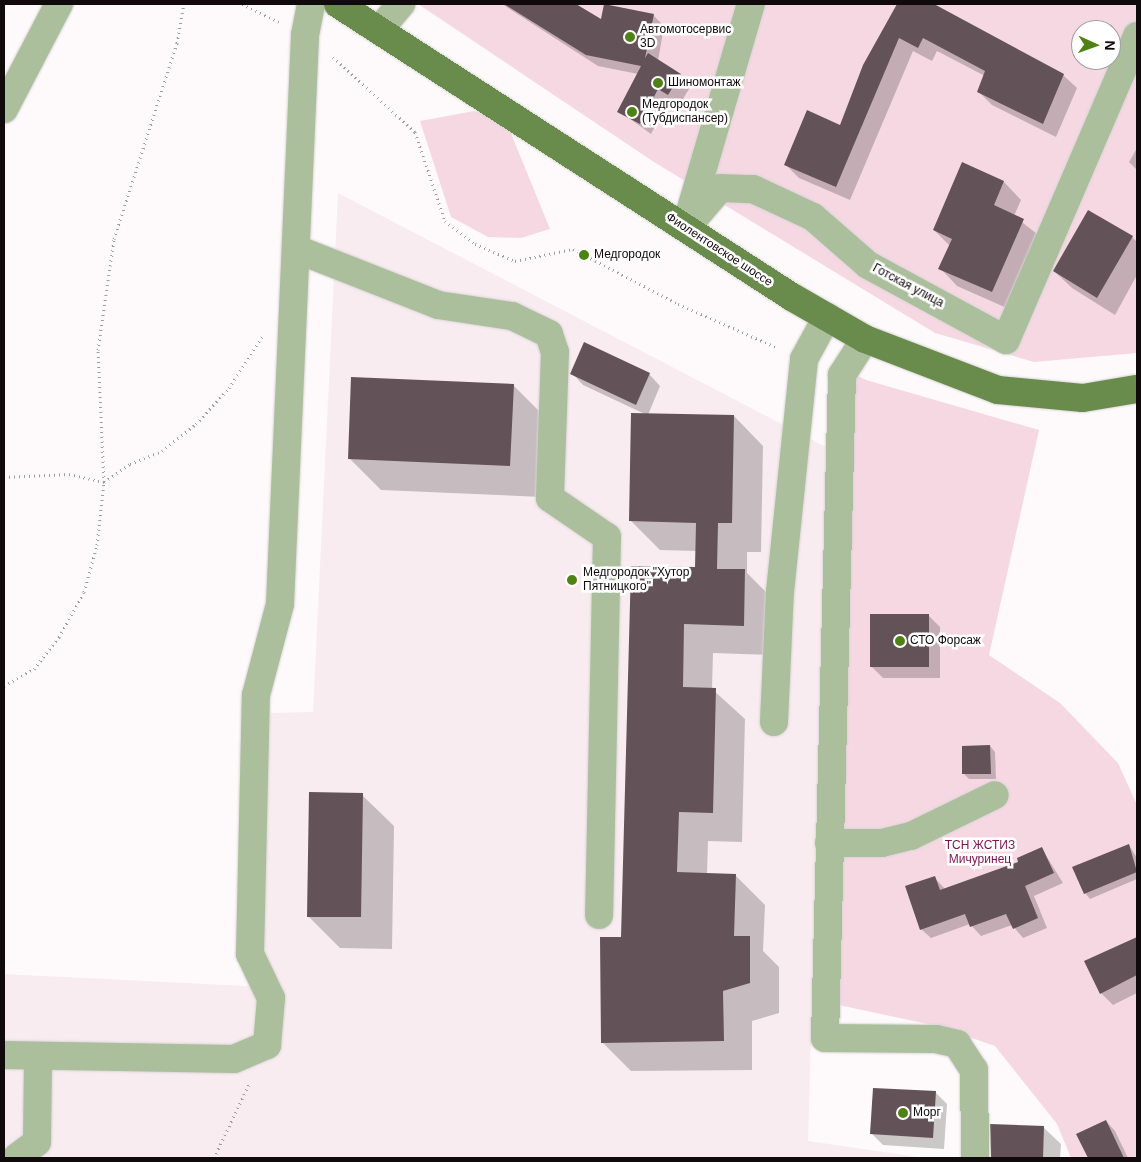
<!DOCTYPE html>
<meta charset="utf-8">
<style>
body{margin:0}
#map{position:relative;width:1141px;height:1162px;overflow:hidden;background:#fefafb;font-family:Arial,sans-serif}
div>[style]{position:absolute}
.built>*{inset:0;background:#f8ecf0}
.green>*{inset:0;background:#f6d8e3}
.shadow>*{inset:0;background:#0003}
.building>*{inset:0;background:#645259}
.path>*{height:3px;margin-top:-1.5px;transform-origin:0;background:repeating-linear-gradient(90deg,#a19c9d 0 1px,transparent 0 5px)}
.roads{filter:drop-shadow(0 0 1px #d8d4d5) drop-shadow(0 0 1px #d8d4d5)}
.minor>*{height:28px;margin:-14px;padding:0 14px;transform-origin:14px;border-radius:14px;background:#abbf9d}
.major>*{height:28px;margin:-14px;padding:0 14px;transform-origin:14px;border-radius:14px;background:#698b4c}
.dots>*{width:14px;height:14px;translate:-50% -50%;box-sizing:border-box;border:2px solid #fff;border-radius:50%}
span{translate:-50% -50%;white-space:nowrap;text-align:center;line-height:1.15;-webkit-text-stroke:5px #fff;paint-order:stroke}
.poi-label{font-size:12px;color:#100a0c}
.left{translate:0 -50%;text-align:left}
.street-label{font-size:12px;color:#100a0c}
.park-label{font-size:12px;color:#7a144c}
.frame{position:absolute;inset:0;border:5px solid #100a0c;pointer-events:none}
.north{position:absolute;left:1071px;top:20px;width:50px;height:50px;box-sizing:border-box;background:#fff;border:1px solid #9f9d9e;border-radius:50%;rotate:92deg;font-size:14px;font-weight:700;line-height:20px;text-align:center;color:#100a0c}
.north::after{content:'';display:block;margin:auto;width:18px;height:22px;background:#4f8214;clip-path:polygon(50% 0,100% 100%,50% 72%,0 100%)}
</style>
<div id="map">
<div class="built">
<div style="clip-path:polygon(338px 193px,828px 448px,808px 1141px,925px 1158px,4px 1158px,4px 974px,264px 987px,266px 713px,313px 712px)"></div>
</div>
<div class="green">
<div style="clip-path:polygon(evenodd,418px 4px,1137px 4px,1137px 353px,1034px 362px,935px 333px,654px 162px,418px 4px,1081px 30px,1111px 30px,1111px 60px,1081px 60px,1081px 30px)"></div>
<div style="clip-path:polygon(474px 111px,506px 121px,550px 229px,521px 238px,488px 237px,451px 217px,420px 121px)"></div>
<div style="clip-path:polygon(835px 364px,866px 380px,1039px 430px,989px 655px,1060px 703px,1118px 763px,1137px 805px,1137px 1158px,1071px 1158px,1057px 1124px,995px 1046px,937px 1026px,820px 1001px)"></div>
</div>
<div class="shadow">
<div style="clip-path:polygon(502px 4px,574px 4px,602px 21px,653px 15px,664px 26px,658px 61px,691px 86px,679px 105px,670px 99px,651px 134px,619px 111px,638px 74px,598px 66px)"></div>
<div style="clip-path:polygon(899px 4px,930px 4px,1063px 75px,1077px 88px,1056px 137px,992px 105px,978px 91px,985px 76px,937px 51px,932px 61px,913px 51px,850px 200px,799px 178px,785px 164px,840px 126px)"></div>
<div style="clip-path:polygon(1137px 148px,1137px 170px,1129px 162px)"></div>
<div style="clip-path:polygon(963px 164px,1004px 182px,1021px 200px,1014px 216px,1041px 237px,1009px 309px,957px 286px,940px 268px,950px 246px,934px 230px)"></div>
<div style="clip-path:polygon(1132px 237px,1137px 242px,1137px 275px,1115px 315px,1072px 288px,1054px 271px)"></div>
<div style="clip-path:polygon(572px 373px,649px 374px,660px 386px,648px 415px,734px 416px,763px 446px,761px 552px,747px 552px,747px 573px,774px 600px,773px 655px,713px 653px,712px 689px,745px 719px,742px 842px,708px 841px,707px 875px,735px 875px,765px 905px,763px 951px,779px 967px,779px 1013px,752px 1021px,752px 1070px,631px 1071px,602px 1042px,622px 938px,632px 567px,696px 569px,697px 551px,660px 550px,631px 521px,647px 415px,583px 385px)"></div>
<div style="clip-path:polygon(513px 385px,545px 417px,542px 497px,381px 490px,349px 458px)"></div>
<div style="clip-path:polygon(929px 616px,940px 627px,940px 678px,883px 678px,871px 666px)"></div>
<div style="clip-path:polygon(990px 746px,995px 752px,996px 779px,969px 779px,964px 774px)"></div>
<div style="clip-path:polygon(362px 795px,394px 826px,392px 949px,340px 948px,308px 916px)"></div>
<div style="clip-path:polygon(1129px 845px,1137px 858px,1137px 879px,1090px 899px,1085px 893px)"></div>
<div style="clip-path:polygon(1042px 849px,1063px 883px,1034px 896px,1047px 928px,1023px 938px,1012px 925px,981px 936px,970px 924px,931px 938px,921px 929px,934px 877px,945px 889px,1020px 862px)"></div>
<div style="clip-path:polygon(1137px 938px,1137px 993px,1113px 1005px,1101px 993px,1085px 962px)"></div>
<div style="clip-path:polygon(935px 1092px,947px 1104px,944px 1149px,883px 1145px,872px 1134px)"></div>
<div style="clip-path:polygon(1106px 1121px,1115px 1131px,1128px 1158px,1091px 1158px,1078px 1135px)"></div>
<div style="clip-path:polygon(992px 1125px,1043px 1127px,1061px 1144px,1060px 1158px,992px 1158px)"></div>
</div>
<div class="building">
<div style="clip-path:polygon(504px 4px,576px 4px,601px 19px,604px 4px,654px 14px,645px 58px,648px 53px,681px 74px,668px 95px,658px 89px,640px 124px,617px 112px,641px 66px,586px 55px)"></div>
<div style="clip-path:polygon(897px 4px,934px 4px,1064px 74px,1043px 124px,977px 92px,985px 71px,923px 38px,918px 48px,899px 38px,836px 187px,784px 165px,807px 110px,840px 125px,863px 65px)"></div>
<div style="clip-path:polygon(962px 162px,1004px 181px,994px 205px,1024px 219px,992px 292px,938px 269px,952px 239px,933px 230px)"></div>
<div style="clip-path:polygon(1088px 210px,1133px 236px,1097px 298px,1053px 271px)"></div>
<div style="clip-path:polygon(584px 342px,650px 373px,636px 405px,570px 374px)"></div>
<div style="clip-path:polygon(351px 377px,514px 384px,510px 466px,348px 459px)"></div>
<div style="clip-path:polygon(631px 413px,734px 415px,732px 523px,718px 523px,717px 569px,745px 569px,744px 626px,684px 624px,683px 687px,716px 688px,713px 813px,679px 812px,677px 872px,736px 874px,734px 936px,750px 936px,750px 983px,723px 991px,724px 1041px,601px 1043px,600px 937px,621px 937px,631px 566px,695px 567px,696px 523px,629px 521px)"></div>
<div style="clip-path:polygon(870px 614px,929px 614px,929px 667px,870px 667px)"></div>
<div style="clip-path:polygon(990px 745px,991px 774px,962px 774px,962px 746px)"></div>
<div style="clip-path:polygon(309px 792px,363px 793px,361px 917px,307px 917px)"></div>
<div style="clip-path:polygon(1129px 844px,1137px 872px,1084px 894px,1072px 867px)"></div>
<div style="clip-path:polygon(1042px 847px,1054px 873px,1025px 886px,1038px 918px,1013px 929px,1006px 914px,970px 927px,965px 914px,920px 930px,905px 886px,935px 876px,940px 890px,1018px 862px,1017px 858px)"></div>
<div style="clip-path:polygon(1137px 937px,1137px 975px,1100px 994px,1084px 961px)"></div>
<div style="clip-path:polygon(873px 1088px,936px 1091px,933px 1138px,870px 1134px)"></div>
<div style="clip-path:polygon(1106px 1120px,1124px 1158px,1088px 1158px,1076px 1134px)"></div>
<div style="clip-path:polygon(990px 1124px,1044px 1126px,1043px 1158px,991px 1158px)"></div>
</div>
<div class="path">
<div style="left:242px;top:4px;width:41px;rotate:25.9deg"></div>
<div style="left:333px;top:57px;width:111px;rotate:42.4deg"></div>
<div style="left:415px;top:132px;width:94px;rotate:71.4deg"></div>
<div style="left:445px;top:221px;width:38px;rotate:37deg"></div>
<div style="left:475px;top:244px;width:43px;rotate:23deg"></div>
<div style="left:515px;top:261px;width:59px;rotate:-11.7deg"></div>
<div style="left:573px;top:249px;width:119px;rotate:27.6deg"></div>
<div style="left:678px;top:304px;width:109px;rotate:23.7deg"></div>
<div style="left:4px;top:477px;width:65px;rotate:-2.6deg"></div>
<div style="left:69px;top:474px;width:36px;rotate:13deg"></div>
<div style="left:104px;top:482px;width:132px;rotate:-92.6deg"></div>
<div style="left:98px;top:350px;width:112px;rotate:-81.8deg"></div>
<div style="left:114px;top:239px;width:206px;rotate:-72.2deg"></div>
<div style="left:177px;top:43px;width:40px;rotate:-80deg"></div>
<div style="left:4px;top:686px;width:34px;rotate:-30deg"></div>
<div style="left:34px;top:669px;width:41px;rotate:-52deg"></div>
<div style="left:59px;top:637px;width:51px;rotate:-60.9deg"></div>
<div style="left:84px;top:592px;width:49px;rotate:-74.5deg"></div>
<div style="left:97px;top:545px;width:63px;rotate:-83.7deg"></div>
<div style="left:104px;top:482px;width:32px;rotate:-35deg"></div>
<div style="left:130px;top:464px;width:35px;rotate:-22deg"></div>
<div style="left:162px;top:451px;width:43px;rotate:-38.5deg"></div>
<div style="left:196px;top:424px;width:49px;rotate:-47.5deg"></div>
<div style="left:229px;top:388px;width:63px;rotate:-57.3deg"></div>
<div style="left:214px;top:1158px;width:82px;rotate:-64.7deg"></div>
</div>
<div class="roads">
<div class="minor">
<div style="left:380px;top:29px;width:33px;rotate:-50deg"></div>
<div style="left:4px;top:109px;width:119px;rotate:-62.4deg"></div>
<div style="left:688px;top:219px;width:224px;rotate:-73.7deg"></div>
<div style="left:686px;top:228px;width:52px;rotate:-49.6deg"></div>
<div style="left:720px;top:188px;width:33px;rotate:2deg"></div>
<div style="left:753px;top:189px;width:66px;rotate:25deg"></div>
<div style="left:813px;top:217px;width:73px;rotate:41.1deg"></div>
<div style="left:868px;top:265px;width:157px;rotate:28.5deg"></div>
<div style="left:1006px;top:340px;width:331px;rotate:-66.7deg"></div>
<div style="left:296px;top:249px;width:153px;rotate:21.5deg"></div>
<div style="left:438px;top:305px;width:75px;rotate:8.5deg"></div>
<div style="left:512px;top:316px;width:41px;rotate:25.9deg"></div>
<div style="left:549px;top:334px;width:19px;rotate:72deg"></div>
<div style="left:555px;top:352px;width:146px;rotate:92deg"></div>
<div style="left:550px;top:498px;width:69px;rotate:34.4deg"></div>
<div style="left:607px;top:537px;width:378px;rotate:91.2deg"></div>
<div style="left:865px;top:339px;width:43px;rotate:122.6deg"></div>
<div style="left:842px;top:375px;width:663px;rotate:91.47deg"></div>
<div style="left:825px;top:1038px;width:111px;rotate:0.5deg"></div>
<div style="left:936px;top:1039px;width:22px;rotate:13deg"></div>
<div style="left:957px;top:1044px;width:31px;rotate:57deg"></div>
<div style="left:974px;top:1070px;width:88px;rotate:89.3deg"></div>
<div style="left:774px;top:722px;width:130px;rotate:-87.4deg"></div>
<div style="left:780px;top:592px;width:234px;rotate:-84.1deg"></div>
<div style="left:804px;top:359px;width:48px;rotate:-61.3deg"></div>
<div style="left:829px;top:843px;width:53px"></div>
<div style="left:882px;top:843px;width:30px;rotate:-14deg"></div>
<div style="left:911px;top:836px;width:93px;rotate:-26deg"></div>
<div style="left:4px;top:1055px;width:230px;rotate:1deg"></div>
<div style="left:234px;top:1059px;width:36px;rotate:-23deg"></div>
<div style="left:267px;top:1045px;width:47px;rotate:-85.1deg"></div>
<div style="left:271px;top:998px;width:49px;rotate:-115.5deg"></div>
<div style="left:250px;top:954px;width:259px;rotate:-88.7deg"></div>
<div style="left:256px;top:695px;width:94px;rotate:-75.2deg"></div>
<div style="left:280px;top:604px;width:570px;rotate:-87.48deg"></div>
<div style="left:305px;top:35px;width:32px;rotate:-79deg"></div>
<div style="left:16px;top:1158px;width:26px;rotate:-37deg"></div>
<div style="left:37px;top:1142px;width:85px;rotate:-89.3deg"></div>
</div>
<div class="major">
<div style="left:338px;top:4px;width:540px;rotate:32.84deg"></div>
<div style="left:792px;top:297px;width:84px;rotate:29.9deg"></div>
<div style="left:865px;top:339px;width:142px;rotate:21deg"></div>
<div style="left:998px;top:390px;width:85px;rotate:5.4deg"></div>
<div style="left:1083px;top:398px;width:55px;rotate:-9.5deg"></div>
</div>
</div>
<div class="dots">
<div style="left:630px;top:37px;background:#4f8214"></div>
<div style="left:658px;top:83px;background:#4f8214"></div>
<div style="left:632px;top:112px;background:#4f8214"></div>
<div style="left:584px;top:255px;background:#4f8214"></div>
<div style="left:572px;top:580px;background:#4f8214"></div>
<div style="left:900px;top:641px;background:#4f8214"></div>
<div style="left:903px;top:1113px;background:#4f8214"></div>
</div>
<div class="poi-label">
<span class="left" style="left:640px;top:37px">Автомотосервис<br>3D</span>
<span class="left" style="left:668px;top:83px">Шиномонтаж</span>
<span class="left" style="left:642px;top:112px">Медгородок<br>(Тубдиспансер)</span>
<span class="left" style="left:594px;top:255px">Медгородок</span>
<span class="left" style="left:583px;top:580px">Медгородок "Хутор<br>Пятницкого"</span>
<span class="left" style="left:910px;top:641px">СТО Форсаж</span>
<span class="left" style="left:913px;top:1113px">Морг</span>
</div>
<div class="street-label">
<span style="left:719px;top:250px;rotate:33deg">Фиолентовское шоссе</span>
<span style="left:908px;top:286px;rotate:28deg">Готская улица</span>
</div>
<div class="park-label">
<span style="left:980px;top:853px">ТСН ЖСТИЗ<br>Мичуринец</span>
</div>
<div class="frame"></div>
<div class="north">N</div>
</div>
